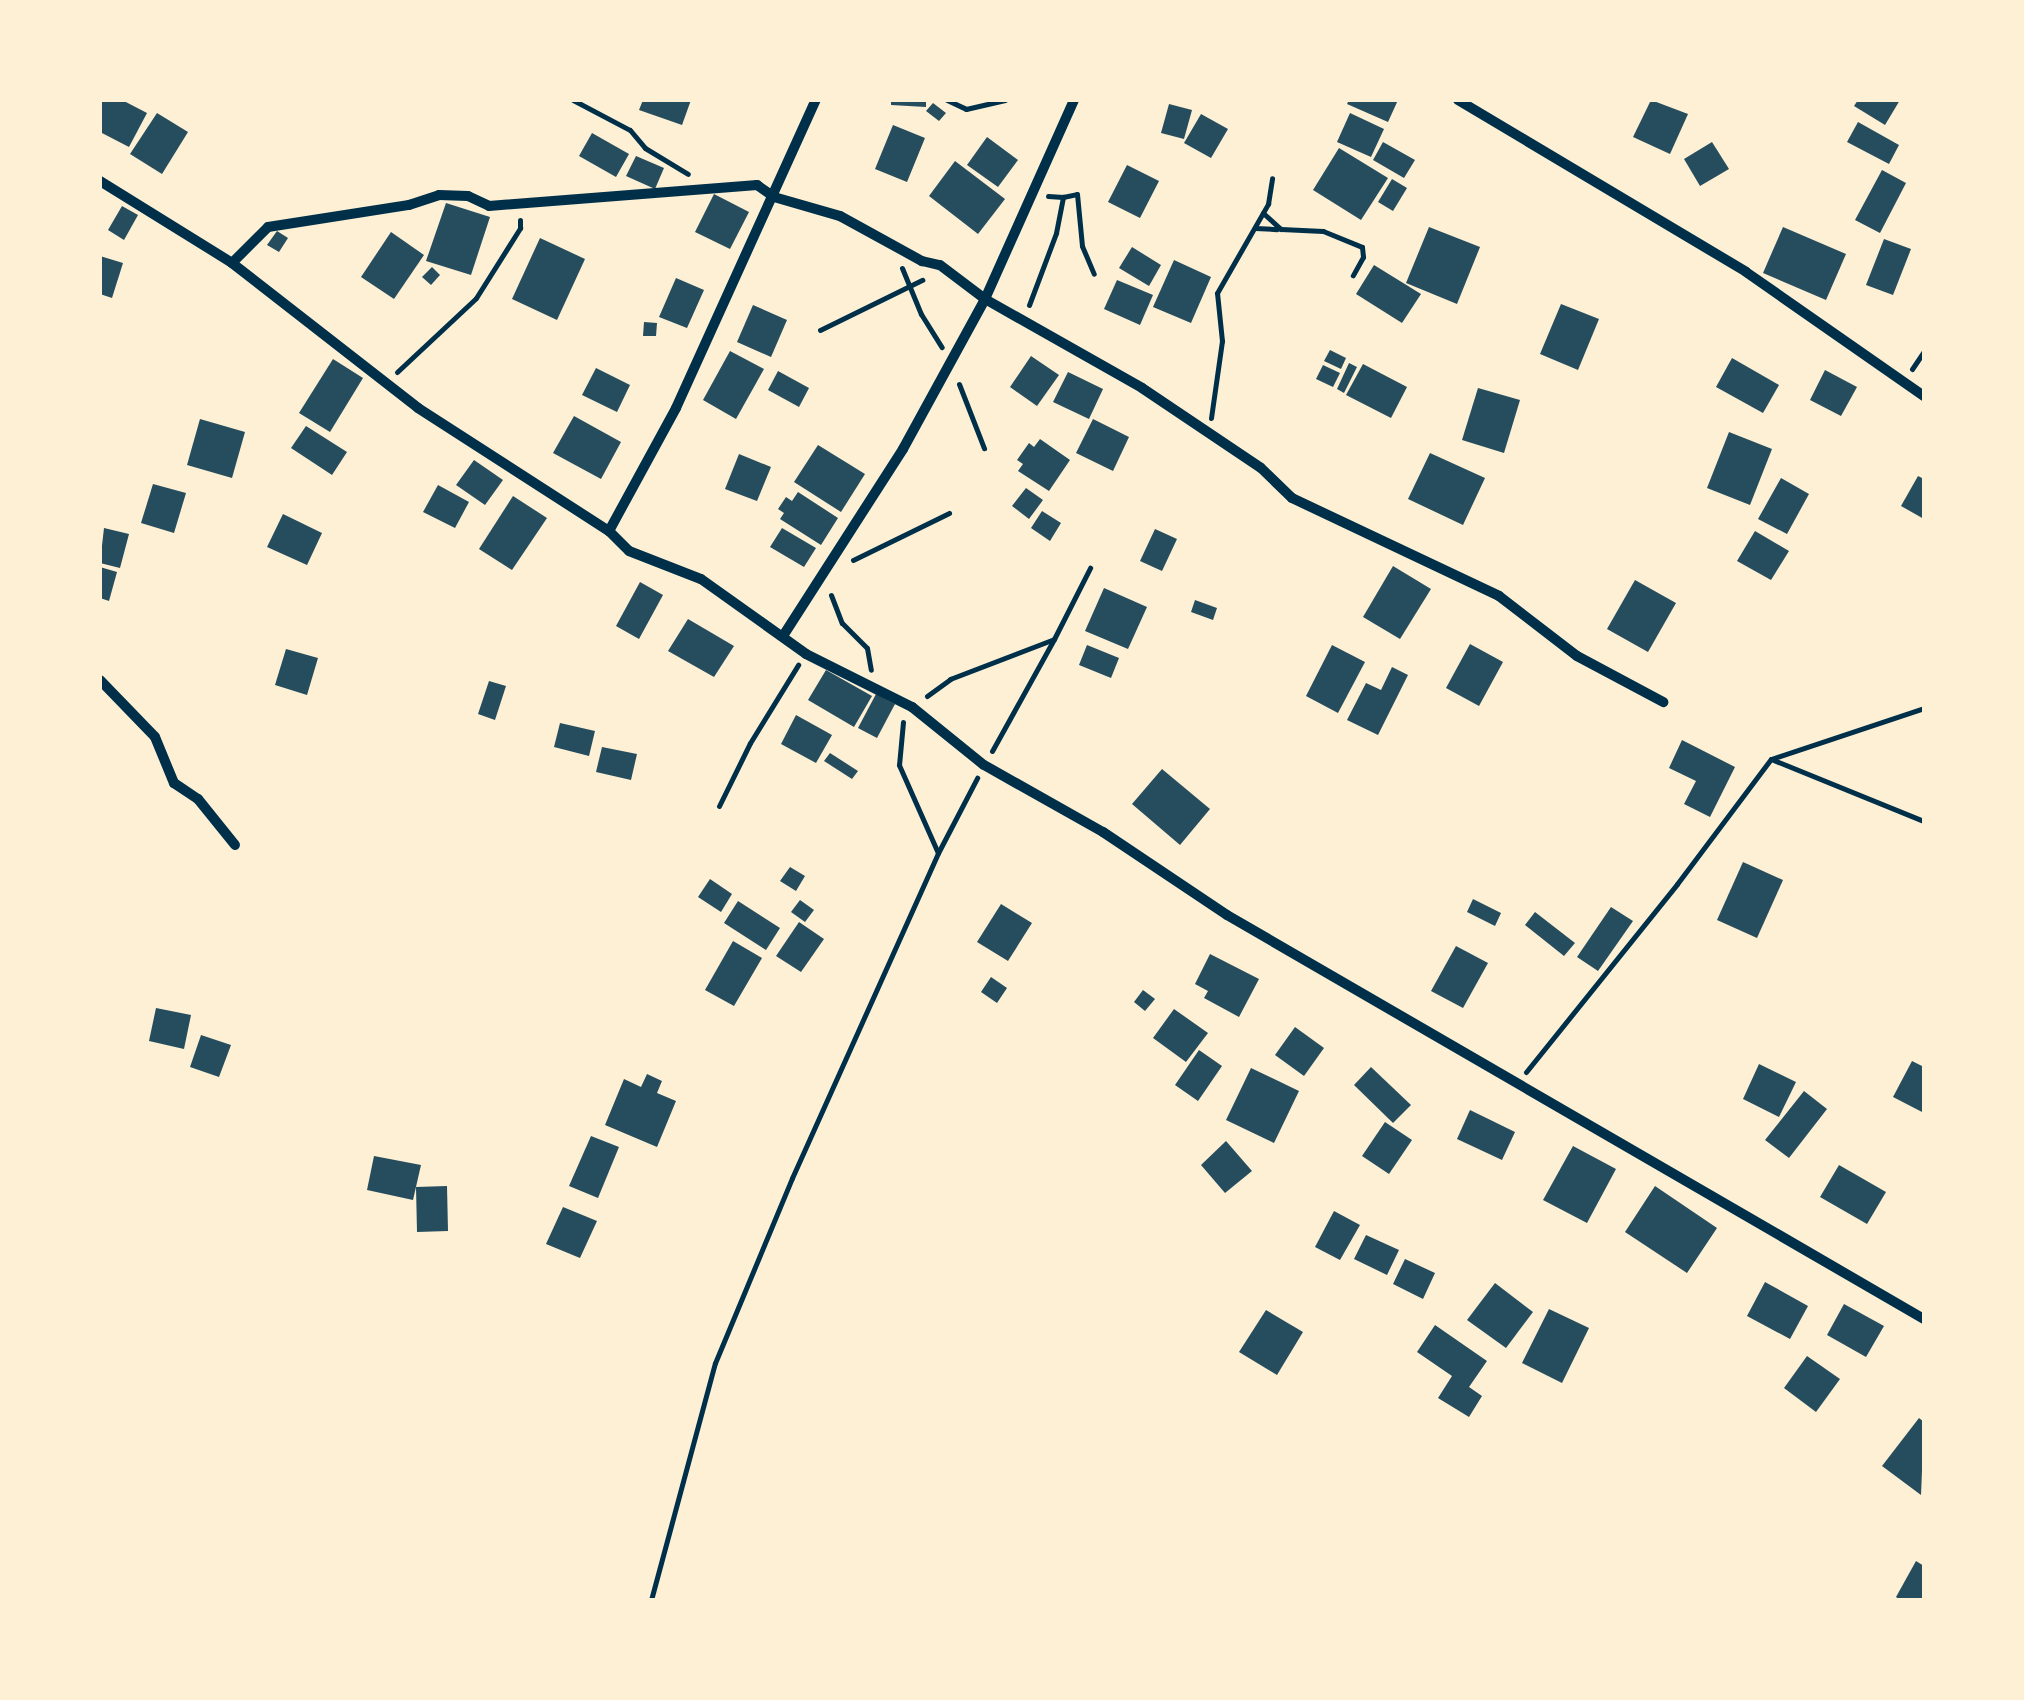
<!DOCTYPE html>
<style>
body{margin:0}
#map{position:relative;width:2024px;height:1700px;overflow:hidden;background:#fdf0d5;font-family:"Asap Condensed",sans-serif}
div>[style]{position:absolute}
.building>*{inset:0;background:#264d5e}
.path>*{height:5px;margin:-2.5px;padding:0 2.5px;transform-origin:2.5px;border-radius:2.5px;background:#003049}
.minor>*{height:10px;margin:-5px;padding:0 5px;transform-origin:5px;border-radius:5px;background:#003049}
span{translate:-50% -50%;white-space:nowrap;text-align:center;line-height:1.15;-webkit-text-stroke:10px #fdf0d5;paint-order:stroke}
.frame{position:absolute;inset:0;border:102px solid #fdf0d5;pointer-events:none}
</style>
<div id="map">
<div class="building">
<div style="clip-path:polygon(100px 100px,122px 100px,147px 113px,129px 147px,100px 132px)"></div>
<div style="clip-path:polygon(643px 100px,691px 100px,682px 125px,639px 110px)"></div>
<div style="clip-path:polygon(891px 100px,926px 100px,926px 107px,891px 105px)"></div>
<div style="clip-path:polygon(1349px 100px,1398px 100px,1388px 122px,1347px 104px)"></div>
<div style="clip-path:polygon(1651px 100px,1688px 114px,1670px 154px,1633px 137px)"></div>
<div style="clip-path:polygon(1858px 100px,1900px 100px,1885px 125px,1854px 106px)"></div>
<div style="clip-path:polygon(933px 103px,946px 113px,939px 121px,926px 111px)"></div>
<div style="clip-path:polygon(1169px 104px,1192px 110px,1184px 139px,1161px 133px)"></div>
<div style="clip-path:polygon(157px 113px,188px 132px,162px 174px,130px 154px)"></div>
<div style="clip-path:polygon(1350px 113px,1384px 129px,1371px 157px,1337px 142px)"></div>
<div style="clip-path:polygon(1201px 114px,1228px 129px,1211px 158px,1184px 143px)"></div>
<div style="clip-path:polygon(1858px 122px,1899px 145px,1889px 164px,1847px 142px)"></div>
<div style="clip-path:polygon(893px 125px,925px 138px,907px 182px,875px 169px)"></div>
<div style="clip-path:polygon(592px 133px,629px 154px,616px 177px,579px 156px)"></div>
<div style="clip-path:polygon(987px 137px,1018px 160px,998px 187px,967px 165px)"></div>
<div style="clip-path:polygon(1383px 142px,1415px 160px,1404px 178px,1373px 160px)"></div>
<div style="clip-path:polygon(1712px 142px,1729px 169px,1700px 186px,1684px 159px)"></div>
<div style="clip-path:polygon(1339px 148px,1388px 178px,1361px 220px,1313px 190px)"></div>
<div style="clip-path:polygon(636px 156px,664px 168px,655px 189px,626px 176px)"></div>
<div style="clip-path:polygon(955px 161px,1005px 199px,978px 234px,929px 196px)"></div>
<div style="clip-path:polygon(1127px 165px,1159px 181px,1140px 218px,1108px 202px)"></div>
<div style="clip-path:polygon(1882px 170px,1906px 183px,1880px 233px,1855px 220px)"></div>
<div style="clip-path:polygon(1392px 179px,1407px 188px,1393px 211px,1378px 202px)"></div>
<div style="clip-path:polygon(714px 194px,749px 212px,730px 249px,695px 232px)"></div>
<div style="clip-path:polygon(446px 203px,490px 217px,471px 275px,426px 261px)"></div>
<div style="clip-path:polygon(122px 206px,138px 215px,124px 240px,108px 230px)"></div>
<div style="clip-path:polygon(1429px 227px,1480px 247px,1457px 304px,1406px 283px)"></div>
<div style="clip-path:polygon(1783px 227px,1846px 254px,1826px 300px,1763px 273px)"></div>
<div style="clip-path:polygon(277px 231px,288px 238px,279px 252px,267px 245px)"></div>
<div style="clip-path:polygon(391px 232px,424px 255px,394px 299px,361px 277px)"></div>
<div style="clip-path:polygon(540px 238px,585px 259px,557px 320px,512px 299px)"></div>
<div style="clip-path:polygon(1884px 239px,1911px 249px,1893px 295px,1866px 285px)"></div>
<div style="clip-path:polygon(1132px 247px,1161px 265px,1149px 286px,1119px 268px)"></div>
<div style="clip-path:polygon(100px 256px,123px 263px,112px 298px,100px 294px)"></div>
<div style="clip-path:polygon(1174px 260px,1211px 277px,1191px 323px,1153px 307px)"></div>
<div style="clip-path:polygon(1374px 265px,1421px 294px,1402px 323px,1356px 294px)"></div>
<div style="clip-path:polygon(432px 267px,440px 275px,431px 285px,422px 277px)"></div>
<div style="clip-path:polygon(676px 278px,704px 290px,687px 328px,659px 317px)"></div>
<div style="clip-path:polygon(1117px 280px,1153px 295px,1140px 325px,1104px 309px)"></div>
<div style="clip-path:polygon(1561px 304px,1599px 319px,1578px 370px,1540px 354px)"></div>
<div style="clip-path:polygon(753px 305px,787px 320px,771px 357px,737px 342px)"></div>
<div style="clip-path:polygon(644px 322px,657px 323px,656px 336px,643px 336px)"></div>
<div style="clip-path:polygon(1330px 350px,1346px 358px,1341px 369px,1324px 361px)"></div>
<div style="clip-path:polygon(730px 351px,764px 369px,736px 419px,703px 400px)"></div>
<div style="clip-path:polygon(1031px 356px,1059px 375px,1037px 406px,1010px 387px)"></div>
<div style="clip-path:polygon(1732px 358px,1779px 385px,1763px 413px,1716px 387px)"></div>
<div style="clip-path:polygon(333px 359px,363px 378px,330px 432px,299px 413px)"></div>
<div style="clip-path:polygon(1349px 363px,1357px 367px,1344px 393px,1337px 389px)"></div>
<div style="clip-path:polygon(1363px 364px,1407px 387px,1391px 418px,1346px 395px)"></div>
<div style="clip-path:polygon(1323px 365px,1340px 373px,1333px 387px,1316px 379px)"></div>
<div style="clip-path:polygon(596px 368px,630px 385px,617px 412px,582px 395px)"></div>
<div style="clip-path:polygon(1825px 370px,1857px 387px,1841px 416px,1810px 400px)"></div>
<div style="clip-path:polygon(778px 371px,809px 388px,799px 407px,768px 390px)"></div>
<div style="clip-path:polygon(1068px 372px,1103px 389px,1089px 419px,1053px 402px)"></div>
<div style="clip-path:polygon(1478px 388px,1520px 400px,1504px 453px,1462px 440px)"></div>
<div style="clip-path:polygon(574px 416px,621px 442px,601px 479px,553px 453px)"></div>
<div style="clip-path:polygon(200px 419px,245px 432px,232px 478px,187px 465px)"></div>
<div style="clip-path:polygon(1093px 419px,1129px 437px,1113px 471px,1076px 453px)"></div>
<div style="clip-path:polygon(306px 426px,347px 452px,332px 475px,291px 448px)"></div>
<div style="clip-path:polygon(1729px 432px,1772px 449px,1750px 505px,1707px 488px)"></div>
<div style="clip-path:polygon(1040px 439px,1070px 460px,1049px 491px,1018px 471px,1023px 464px,1017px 460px,1029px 443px,1034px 447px)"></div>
<div style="clip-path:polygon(818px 445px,865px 474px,841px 512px,794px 482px)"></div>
<div style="clip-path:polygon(1430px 453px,1485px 478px,1463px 525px,1408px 499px)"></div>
<div style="clip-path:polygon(739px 454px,771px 467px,757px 501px,725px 489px)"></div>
<div style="clip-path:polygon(474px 460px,503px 480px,485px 505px,456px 485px)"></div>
<div style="clip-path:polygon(1918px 476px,1924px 479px,1924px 519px,1901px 506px)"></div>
<div style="clip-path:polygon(1781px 478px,1809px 494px,1787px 534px,1758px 519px)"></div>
<div style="clip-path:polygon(153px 484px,186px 493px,174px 533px,141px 523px)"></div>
<div style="clip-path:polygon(438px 485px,469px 502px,455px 528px,423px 512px)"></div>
<div style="clip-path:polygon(1026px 488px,1043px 500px,1029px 519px,1012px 506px)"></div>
<div style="clip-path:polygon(798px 492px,838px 518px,821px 545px,780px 519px,784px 513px,778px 509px,786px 497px,792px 501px)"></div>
<div style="clip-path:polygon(513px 496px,547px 518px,512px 570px,479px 549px)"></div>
<div style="clip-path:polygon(1042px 511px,1061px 523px,1050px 541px,1031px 528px)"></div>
<div style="clip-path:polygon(283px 514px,322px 533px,307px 565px,267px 547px)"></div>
<div style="clip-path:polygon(104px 528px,129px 534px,120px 568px,100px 563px)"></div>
<div style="clip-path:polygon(782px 528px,816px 548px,804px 567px,770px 547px)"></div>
<div style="clip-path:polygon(1155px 529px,1177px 539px,1162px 571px,1140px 561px)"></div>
<div style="clip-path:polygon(1755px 531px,1789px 551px,1771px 580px,1737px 561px)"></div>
<div style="clip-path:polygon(1393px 566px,1431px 589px,1400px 639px,1363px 617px)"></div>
<div style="clip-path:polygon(100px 567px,117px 572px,109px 601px,100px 598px)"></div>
<div style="clip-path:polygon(1635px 580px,1676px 603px,1648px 652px,1607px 629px)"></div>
<div style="clip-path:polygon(640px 582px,663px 595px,639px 639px,616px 626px)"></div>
<div style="clip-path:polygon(1104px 588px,1147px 607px,1128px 649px,1085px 631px)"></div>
<div style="clip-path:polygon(1195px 600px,1217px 608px,1213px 620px,1191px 612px)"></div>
<div style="clip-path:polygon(688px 619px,734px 646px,714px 677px,668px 651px)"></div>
<div style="clip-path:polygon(1470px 644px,1503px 662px,1479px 706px,1446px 688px)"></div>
<div style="clip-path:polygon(1087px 645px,1119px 658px,1111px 678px,1079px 665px)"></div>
<div style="clip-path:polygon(1332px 645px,1365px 662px,1338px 713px,1306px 696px)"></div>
<div style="clip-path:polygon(286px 649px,318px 658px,307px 695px,275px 685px)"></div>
<div style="clip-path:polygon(1392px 667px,1408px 675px,1378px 735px,1347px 720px,1366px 683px,1381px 690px)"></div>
<div style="clip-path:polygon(826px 670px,872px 696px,854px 727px,808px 700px)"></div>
<div style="clip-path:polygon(489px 681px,506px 686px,495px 720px,478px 714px)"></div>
<div style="clip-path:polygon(876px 694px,895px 704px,877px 738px,858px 728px)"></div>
<div style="clip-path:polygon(796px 715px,832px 735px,816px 763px,781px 744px)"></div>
<div style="clip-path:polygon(560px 723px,595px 731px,589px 756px,554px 747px)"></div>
<div style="clip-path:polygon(1682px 740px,1735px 767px,1710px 817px,1684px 804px,1696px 781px,1669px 768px)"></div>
<div style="clip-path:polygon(602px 747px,637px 754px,631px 780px,596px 772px)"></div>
<div style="clip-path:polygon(830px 753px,858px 771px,852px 779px,824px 761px)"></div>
<div style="clip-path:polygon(1162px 769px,1210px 809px,1180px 845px,1132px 804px)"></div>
<div style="clip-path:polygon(1743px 862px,1783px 880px,1757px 938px,1717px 920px)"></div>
<div style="clip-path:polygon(790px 867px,805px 876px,796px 891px,780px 881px)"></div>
<div style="clip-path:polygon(710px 879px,732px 894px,721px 912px,698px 897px)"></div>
<div style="clip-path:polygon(1473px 899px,1501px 913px,1495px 926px,1467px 912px)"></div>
<div style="clip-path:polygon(800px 900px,814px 910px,805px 922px,791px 912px)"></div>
<div style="clip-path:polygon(738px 901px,780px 928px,766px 950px,724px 923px)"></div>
<div style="clip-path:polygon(1001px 904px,1032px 923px,1008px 961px,977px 942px)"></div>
<div style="clip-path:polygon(1611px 907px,1633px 921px,1598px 971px,1577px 957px)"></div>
<div style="clip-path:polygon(1535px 912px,1575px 943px,1564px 956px,1525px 925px)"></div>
<div style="clip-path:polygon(799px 922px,824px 939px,801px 972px,776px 956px)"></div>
<div style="clip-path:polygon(733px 941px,762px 958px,734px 1006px,705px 990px)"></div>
<div style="clip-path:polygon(1456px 946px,1488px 963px,1463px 1008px,1431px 991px)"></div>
<div style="clip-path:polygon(1210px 954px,1259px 979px,1239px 1017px,1204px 998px,1208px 991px,1195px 984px)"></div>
<div style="clip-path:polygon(991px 977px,1007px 988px,997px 1003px,981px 992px)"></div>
<div style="clip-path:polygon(1143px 990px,1155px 999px,1145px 1011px,1134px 1002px)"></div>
<div style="clip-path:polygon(156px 1008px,191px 1015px,184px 1049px,149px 1041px)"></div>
<div style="clip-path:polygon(1174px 1009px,1208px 1033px,1186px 1062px,1153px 1038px)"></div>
<div style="clip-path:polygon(1295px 1027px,1324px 1048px,1304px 1076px,1275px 1055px)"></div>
<div style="clip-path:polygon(201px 1035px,231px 1045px,219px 1077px,190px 1067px)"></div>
<div style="clip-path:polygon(1199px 1050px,1222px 1066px,1198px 1101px,1175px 1085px)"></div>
<div style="clip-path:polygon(1912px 1061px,1924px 1067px,1924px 1113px,1893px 1097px)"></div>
<div style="clip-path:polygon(1759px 1064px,1796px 1082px,1779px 1117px,1743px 1099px)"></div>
<div style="clip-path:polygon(1371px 1067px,1411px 1105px,1393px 1123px,1354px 1085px)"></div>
<div style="clip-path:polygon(1251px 1068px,1299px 1091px,1274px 1143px,1226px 1120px)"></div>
<div style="clip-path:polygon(647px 1074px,662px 1081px,657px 1093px,676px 1101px,657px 1147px,605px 1125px,624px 1079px,641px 1087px)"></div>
<div style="clip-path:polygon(1804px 1091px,1827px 1109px,1789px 1158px,1765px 1140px)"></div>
<div style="clip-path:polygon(1470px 1110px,1515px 1132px,1502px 1160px,1457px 1139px)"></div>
<div style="clip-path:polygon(1385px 1122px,1412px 1140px,1389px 1174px,1362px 1156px)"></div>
<div style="clip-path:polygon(591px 1136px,619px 1147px,598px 1198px,569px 1186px)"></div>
<div style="clip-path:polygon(1226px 1141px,1252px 1171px,1225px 1193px,1201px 1165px)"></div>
<div style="clip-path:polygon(1573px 1146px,1616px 1169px,1587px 1223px,1543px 1200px)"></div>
<div style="clip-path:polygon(374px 1156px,421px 1165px,413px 1200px,367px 1190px)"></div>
<div style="clip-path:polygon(1839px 1165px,1886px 1192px,1867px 1224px,1820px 1197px)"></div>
<div style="clip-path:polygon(447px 1186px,448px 1231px,417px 1232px,416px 1187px)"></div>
<div style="clip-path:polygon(1655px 1186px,1717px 1228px,1687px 1273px,1625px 1232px)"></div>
<div style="clip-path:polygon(563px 1207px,597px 1221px,580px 1258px,546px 1244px)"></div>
<div style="clip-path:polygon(1334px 1211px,1360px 1225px,1340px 1260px,1315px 1247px)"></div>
<div style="clip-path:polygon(1366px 1235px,1399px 1250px,1387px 1275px,1354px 1259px)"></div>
<div style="clip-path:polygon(1405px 1259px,1435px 1273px,1423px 1299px,1393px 1284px)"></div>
<div style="clip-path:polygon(1765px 1282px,1808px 1306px,1790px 1339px,1747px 1316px)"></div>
<div style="clip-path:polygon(1495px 1283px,1533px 1312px,1506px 1348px,1467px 1320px)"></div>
<div style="clip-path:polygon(1844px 1304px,1884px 1326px,1866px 1357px,1827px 1335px)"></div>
<div style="clip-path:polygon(1549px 1309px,1589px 1328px,1562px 1383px,1522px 1363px)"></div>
<div style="clip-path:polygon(1266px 1310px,1303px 1332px,1277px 1375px,1239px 1352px)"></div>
<div style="clip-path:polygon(1435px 1325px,1487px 1361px,1469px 1387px,1482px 1396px,1469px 1417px,1438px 1398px,1452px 1376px,1417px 1352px)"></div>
<div style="clip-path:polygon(1807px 1356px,1840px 1379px,1816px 1412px,1784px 1388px)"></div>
<div style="clip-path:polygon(1919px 1418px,1924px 1422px,1921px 1495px,1882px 1466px)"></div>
<div style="clip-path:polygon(1916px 1561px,1924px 1566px,1924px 1600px,1900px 1600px,1896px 1597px)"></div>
</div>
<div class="path">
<div style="left:573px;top:100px;width:64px;rotate:27.8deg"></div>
<div style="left:630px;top:130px;width:23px;rotate:50deg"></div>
<div style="left:645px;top:148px;width:50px;rotate:31.2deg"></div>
<div style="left:947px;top:100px;width:21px;rotate:25deg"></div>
<div style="left:966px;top:109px;width:40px;rotate:-13deg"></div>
<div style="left:1063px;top:197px;width:14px;rotate:-12deg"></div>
<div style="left:1077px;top:194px;width:52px;rotate:84.5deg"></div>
<div style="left:1082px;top:246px;width:30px;rotate:67deg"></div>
<div style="left:1263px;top:213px;width:24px;rotate:42deg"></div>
<div style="left:1281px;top:229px;width:42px;rotate:2.7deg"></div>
<div style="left:1323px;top:231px;width:42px;rotate:22.3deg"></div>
<div style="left:1362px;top:247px;width:10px;rotate:84deg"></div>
<div style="left:1363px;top:257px;width:21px;rotate:119deg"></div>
<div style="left:1255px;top:228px;width:22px;rotate:3deg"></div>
<div style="left:902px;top:268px;width:50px;rotate:67.6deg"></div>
<div style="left:921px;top:314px;width:39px;rotate:58deg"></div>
<div style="left:1029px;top:305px;width:77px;rotate:-69.4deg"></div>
<div style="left:1056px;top:233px;width:37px;rotate:-79deg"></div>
<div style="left:1063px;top:197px;width:15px;rotate:-176deg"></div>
<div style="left:820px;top:330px;width:114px;rotate:-26.1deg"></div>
<div style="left:1912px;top:369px;width:22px;rotate:-56deg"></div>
<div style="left:397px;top:372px;width:108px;rotate:-43.1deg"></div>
<div style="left:476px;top:298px;width:83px;rotate:-57.8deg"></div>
<div style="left:520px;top:228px;width:8px;rotate:-90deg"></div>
<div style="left:959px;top:384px;width:69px;rotate:68.7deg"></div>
<div style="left:1211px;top:418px;width:78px;rotate:-81.9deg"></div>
<div style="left:1222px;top:341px;width:48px;rotate:-95.9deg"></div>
<div style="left:1217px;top:293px;width:103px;rotate:-60.2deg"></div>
<div style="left:1268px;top:204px;width:26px;rotate:-81deg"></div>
<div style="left:853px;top:560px;width:107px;rotate:-26.1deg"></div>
<div style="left:831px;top:595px;width:30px;rotate:69deg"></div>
<div style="left:842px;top:623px;width:35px;rotate:45deg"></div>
<div style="left:867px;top:648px;width:22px;rotate:80deg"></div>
<div style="left:927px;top:696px;width:29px;rotate:-36deg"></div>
<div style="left:950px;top:679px;width:111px;rotate:-21deg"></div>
<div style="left:1054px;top:639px;width:80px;rotate:-63.1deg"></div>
<div style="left:903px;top:722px;width:43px;rotate:95.3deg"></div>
<div style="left:899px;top:765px;width:96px;rotate:66.1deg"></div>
<div style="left:992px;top:751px;width:128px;rotate:-61deg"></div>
<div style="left:1771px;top:759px;width:161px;rotate:-18.4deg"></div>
<div style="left:719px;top:806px;width:70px;rotate:-63.8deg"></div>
<div style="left:750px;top:743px;width:92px;rotate:-58.4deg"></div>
<div style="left:1526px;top:1072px;width:241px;rotate:-51.2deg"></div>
<div style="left:1677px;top:884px;width:156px;rotate:-53.1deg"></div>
<div style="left:1771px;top:759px;width:165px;rotate:22.1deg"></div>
<div style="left:651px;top:1600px;width:245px;rotate:-74.9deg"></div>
<div style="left:715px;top:1363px;width:200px;rotate:-67.4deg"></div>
<div style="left:792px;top:1178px;width:356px;rotate:-65.8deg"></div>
<div style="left:938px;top:853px;width:85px;rotate:-62.5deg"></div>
</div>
<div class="minor">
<div style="left:1458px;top:100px;width:335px;rotate:30.8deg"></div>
<div style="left:1746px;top:272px;width:217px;rotate:34.9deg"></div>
<div style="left:100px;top:181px;width:155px;rotate:31.8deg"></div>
<div style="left:232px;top:263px;width:236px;rotate:37.9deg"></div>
<div style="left:418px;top:408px;width:227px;rotate:32.8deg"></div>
<div style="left:609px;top:531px;width:28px;rotate:45deg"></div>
<div style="left:629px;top:551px;width:77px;rotate:21.3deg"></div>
<div style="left:701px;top:579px;width:129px;rotate:35.5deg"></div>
<div style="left:806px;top:654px;width:119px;rotate:26.6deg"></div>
<div style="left:912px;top:707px;width:92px;rotate:38.9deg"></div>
<div style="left:984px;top:765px;width:137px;rotate:29.4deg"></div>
<div style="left:1103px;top:832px;width:149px;rotate:33.8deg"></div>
<div style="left:1227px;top:915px;width:806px;rotate:30.1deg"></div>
<div style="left:232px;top:263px;width:51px;rotate:-45deg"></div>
<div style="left:268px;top:227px;width:143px;rotate:-8.9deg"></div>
<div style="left:409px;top:205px;width:32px;rotate:-18deg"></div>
<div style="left:439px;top:195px;width:29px;rotate:2deg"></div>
<div style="left:468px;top:196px;width:23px;rotate:25deg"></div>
<div style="left:489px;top:206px;width:269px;rotate:-4.5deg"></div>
<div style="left:757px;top:185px;width:21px;rotate:35deg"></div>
<div style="left:774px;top:197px;width:69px;rotate:16.1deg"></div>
<div style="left:840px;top:216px;width:94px;rotate:28.8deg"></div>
<div style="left:922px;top:261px;width:18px;rotate:13deg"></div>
<div style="left:940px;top:265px;width:56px;rotate:37.1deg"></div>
<div style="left:985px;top:299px;width:218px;rotate:-65.9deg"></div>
<div style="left:609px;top:531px;width:140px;rotate:-61.4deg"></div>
<div style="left:676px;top:408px;width:338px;rotate:-65.6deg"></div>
<div style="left:783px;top:636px;width:222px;rotate:-57.3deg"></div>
<div style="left:903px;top:449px;width:171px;rotate:-61.3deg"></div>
<div style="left:985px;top:299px;width:180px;rotate:29.5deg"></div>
<div style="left:1142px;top:388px;width:143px;rotate:33.9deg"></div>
<div style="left:1261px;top:468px;width:43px;rotate:44.1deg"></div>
<div style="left:1292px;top:498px;width:229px;rotate:25.3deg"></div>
<div style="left:1499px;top:596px;width:98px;rotate:37.6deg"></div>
<div style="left:1577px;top:656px;width:98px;rotate:28.1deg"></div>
<div style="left:100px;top:680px;width:79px;rotate:46deg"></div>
<div style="left:155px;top:737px;width:50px;rotate:67.6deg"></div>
<div style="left:174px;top:783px;width:29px;rotate:34deg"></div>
<div style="left:198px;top:799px;width:59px;rotate:51.2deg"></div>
</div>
<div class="frame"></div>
</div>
